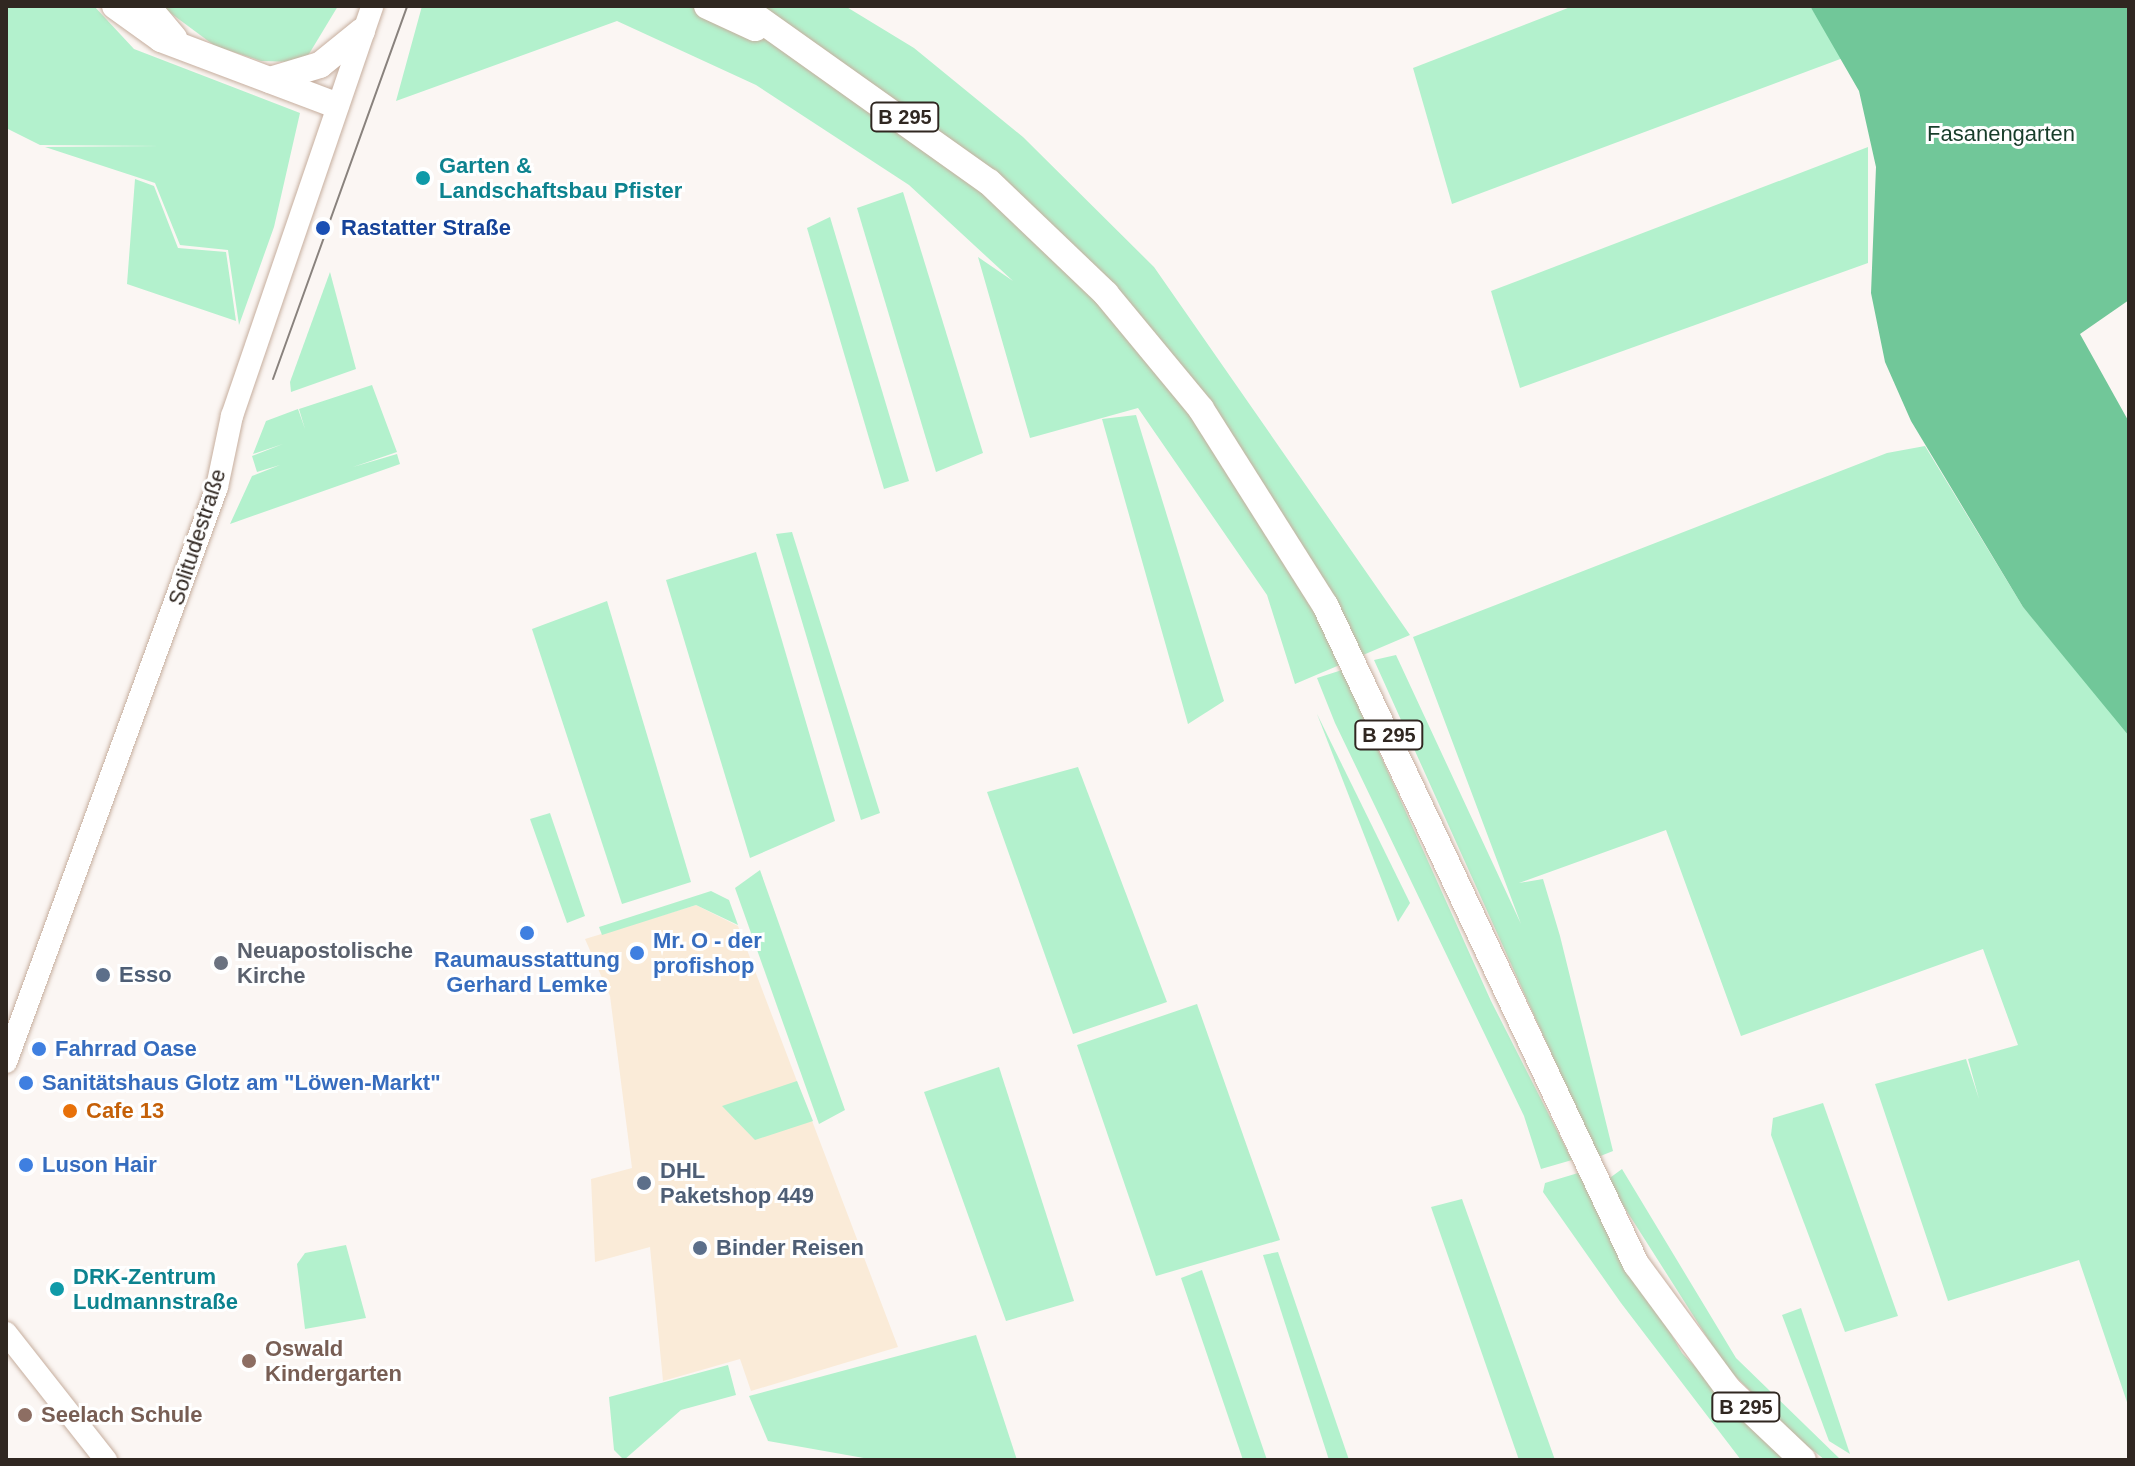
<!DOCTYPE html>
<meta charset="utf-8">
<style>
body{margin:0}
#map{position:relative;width:2135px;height:1466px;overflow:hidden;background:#fbf6f3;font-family:Helvetica,sans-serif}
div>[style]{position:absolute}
.industrial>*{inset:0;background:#faebd8}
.green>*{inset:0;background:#b3f1cd}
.forest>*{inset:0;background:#71c799}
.roads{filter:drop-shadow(0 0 2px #c6ae9e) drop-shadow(0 0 2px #c6ae9e)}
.secondary>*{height:22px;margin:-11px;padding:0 11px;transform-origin:11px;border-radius:11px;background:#fff}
.primary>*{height:26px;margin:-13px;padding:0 13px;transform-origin:13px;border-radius:13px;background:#fff}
.tram>*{height:2px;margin:-1px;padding:0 1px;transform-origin:1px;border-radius:1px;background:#89827d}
.dots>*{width:22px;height:22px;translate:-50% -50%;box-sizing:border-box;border:4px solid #fff;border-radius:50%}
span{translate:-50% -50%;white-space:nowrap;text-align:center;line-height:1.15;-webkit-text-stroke:6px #fff;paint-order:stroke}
.shield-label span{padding:2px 6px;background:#fff;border:2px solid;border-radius:6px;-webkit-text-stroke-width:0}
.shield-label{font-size:20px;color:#302721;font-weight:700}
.park-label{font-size:22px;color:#173d2a}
.culture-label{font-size:22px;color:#0d838f;font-weight:700}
.left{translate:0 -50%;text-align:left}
.transit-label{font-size:22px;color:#164399;font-weight:700}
.street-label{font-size:22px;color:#302721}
.shop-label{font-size:22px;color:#366cbe;font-weight:700}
.worship-label{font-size:22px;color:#5b616d;font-weight:700}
.service-label{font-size:22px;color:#4e5e75;font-weight:700}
.food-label{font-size:22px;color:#c56008;font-weight:700}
.education-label{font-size:22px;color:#785e54;font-weight:700}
.frame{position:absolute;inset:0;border:8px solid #302721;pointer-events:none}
</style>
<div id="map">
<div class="industrial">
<div style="clip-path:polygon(696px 905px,738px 926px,898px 1347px,751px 1391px,740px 1359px,663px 1381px,650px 1247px,595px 1262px,591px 1179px,632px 1168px,610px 996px,585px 939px)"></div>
</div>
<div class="green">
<div style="clip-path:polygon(6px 6px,94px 6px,134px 49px,300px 113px,274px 227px,239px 325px,228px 250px,180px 245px,155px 183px,45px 147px,160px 146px,40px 145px,6px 128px)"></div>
<div style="clip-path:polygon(161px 6px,338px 6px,309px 54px,296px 62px,261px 61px,215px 46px)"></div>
<div style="clip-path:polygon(422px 6px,845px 6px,914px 48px,1023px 137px,1154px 267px,1410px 635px,1295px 684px,1267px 595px,1138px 408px,1030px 438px,978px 257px,1013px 281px,909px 185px,756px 85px,617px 21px,396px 101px)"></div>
<div style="clip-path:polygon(1573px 6px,1810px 6px,1843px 58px,1452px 204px,1413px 68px)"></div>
<div style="clip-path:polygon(1868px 147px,1868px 263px,1520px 388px,1491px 291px)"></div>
<div style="clip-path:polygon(135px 179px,154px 186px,178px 248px,226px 252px,236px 321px,127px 284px)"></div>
<div style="clip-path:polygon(903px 192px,983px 453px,936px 472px,857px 208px)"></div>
<div style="clip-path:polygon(830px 217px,909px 481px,884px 489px,807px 228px)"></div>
<div style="clip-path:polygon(330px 272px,356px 369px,291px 392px,290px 382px)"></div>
<div style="clip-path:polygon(372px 385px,397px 452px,353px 467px,397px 454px,400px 464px,230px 524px,252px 476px,280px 465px,257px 472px,252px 456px,283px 444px,253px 454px,266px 421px,298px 409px,305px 429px,299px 409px)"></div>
<div style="clip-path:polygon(1136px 415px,1224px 701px,1188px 724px,1102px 419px)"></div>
<div style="clip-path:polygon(1925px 446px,2023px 607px,2129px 733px,2129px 1408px,2079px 1260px,1948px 1301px,1875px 1084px,1966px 1059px,1979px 1099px,1968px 1059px,2018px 1045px,1983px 949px,1741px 1036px,1666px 830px,1519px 883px,1543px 879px,1560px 936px,1613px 1151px,1598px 1157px,1374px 660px,1396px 655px,1521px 924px,1413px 637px,1887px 453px)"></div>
<div style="clip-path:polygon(792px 532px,880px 813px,861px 820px,776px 534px)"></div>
<div style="clip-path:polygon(756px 552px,835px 821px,750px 858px,666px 580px)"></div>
<div style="clip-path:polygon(607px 601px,691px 882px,622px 904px,532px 629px)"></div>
<div style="clip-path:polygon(1342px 670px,1491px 1001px,1572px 1160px,1541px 1169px,1524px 1116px,1335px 723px,1317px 678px)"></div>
<div style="clip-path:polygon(1317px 714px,1410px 903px,1398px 922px)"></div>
<div style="clip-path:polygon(1078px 767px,1167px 1002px,1073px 1034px,987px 792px)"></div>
<div style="clip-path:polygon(550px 813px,585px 916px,567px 923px,530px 819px)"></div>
<div style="clip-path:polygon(760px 870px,845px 1110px,819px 1124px,735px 888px)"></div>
<div style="clip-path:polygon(711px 891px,729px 900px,738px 925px,696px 905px,602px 935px,599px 927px)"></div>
<div style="clip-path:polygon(1197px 1004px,1280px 1240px,1156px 1276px,1077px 1045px)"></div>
<div style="clip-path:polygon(999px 1067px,1074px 1301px,1006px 1321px,924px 1092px)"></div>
<div style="clip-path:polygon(797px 1081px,813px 1121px,755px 1140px,722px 1106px)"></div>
<div style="clip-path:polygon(1823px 1103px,1898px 1316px,1845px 1332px,1771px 1135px,1773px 1118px)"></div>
<div style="clip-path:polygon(1622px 1169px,1736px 1358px,1841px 1460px,1825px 1460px,1800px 1440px,1726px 1367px,1607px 1180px)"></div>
<div style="clip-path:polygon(1578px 1173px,1682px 1353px,1786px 1460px,1741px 1460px,1621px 1303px,1543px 1192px,1545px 1183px)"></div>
<div style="clip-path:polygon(1462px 1199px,1555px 1460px,1519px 1460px,1431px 1207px)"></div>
<div style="clip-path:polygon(346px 1245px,366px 1318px,305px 1329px,297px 1264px,305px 1253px)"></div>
<div style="clip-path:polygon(1278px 1252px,1349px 1460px,1329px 1460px,1263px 1255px)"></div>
<div style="clip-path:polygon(1202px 1270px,1267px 1460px,1243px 1460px,1181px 1278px)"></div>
<div style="clip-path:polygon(1801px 1308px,1850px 1454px,1829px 1441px,1782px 1315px)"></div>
<div style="clip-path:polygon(976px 1335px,1017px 1460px,875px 1460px,768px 1441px,749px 1396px)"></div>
<div style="clip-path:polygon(728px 1365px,736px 1395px,681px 1410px,624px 1460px,614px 1450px,609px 1397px)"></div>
</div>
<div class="forest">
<div style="clip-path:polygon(1810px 6px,2129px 6px,2129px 300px,2080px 334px,2129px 422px,2129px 736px,2023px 607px,1911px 421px,1885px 362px,1871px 293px,1876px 167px,1859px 91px)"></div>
</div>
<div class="roads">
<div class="secondary">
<div style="left:6px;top:1062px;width:612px;rotate:-69.85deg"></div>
<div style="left:217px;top:487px;width:73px;rotate:-78.1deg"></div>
<div style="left:232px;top:416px;width:433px;rotate:-71.1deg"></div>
<div style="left:6px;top:1333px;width:162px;rotate:51.8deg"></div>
</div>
<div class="primary">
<div style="left:115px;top:6px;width:57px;rotate:35.7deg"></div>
<div style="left:161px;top:39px;width:187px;rotate:20.7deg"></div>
<div style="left:147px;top:6px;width:42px;rotate:49.8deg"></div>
<div style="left:707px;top:6px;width:53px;rotate:24.6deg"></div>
<div style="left:741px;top:6px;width:304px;rotate:35.4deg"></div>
<div style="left:989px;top:182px;width:162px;rotate:43.7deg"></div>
<div style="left:1106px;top:294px;width:149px;rotate:50.4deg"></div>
<div style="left:1201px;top:409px;width:232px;rotate:57.7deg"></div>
<div style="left:1325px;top:605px;width:729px;rotate:64.74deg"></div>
<div style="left:1636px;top:1264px;width:155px;rotate:53.6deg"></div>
<div style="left:1728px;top:1389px;width:103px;rotate:43.4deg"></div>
<div style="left:270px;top:80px;width:52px;rotate:-16.7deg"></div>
<div style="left:320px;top:65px;width:54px;rotate:-39deg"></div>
</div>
</div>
<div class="tram">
<div style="left:273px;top:379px;width:396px;rotate:-70.2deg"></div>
</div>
<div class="dots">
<div style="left:423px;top:178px;background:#0f9aa8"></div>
<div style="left:323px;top:228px;background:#1a4fb4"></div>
<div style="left:527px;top:933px;background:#3f7fe0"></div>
<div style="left:637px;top:953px;background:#3f7fe0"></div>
<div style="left:221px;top:963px;background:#6b7280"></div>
<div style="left:103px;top:975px;background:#5c6f8a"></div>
<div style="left:39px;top:1049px;background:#3f7fe0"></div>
<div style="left:26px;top:1083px;background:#3f7fe0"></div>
<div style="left:70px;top:1111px;background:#e8710a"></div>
<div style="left:26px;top:1165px;background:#3f7fe0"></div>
<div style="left:644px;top:1183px;background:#5c6f8a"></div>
<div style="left:700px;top:1248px;background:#5c6f8a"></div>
<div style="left:57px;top:1289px;background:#0f9aa8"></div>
<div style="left:249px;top:1361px;background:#8d6e63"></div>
<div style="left:25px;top:1415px;background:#8d6e63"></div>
</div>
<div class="shield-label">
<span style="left:905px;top:117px">B 295</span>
<span style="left:1389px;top:735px">B 295</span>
<span style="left:1746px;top:1407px">B 295</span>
</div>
<div class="park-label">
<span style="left:2001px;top:134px">Fasanengarten</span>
</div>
<div class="culture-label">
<span class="left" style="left:439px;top:178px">Garten &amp;<br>Landschaftsbau Pfister</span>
<span class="left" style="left:73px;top:1289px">DRK-Zentrum<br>Ludmannstraße</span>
</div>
<div class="transit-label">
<span class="left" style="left:341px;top:228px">Rastatter Straße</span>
</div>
<div class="street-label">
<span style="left:197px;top:537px;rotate:-72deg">Solitudestraße</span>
</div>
<div class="shop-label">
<span class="left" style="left:653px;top:953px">Mr. O - der<br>profishop</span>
<span style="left:527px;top:972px">Raumausstattung<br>Gerhard Lemke</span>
<span class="left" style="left:55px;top:1049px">Fahrrad Oase</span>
<span class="left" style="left:42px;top:1083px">Sanitätshaus Glotz am "Löwen-Markt"</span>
<span class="left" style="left:42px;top:1165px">Luson Hair</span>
</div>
<div class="worship-label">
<span class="left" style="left:237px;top:963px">Neuapostolische<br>Kirche</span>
</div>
<div class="service-label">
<span class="left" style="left:119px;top:975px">Esso</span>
<span class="left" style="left:660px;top:1183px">DHL<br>Paketshop 449</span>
<span class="left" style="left:716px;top:1248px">Binder Reisen</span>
</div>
<div class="food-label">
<span class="left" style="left:86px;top:1111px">Cafe 13</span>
</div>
<div class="education-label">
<span class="left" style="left:265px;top:1361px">Oswald<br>Kindergarten</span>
<span class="left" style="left:41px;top:1415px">Seelach Schule</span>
</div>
<div class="frame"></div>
</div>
